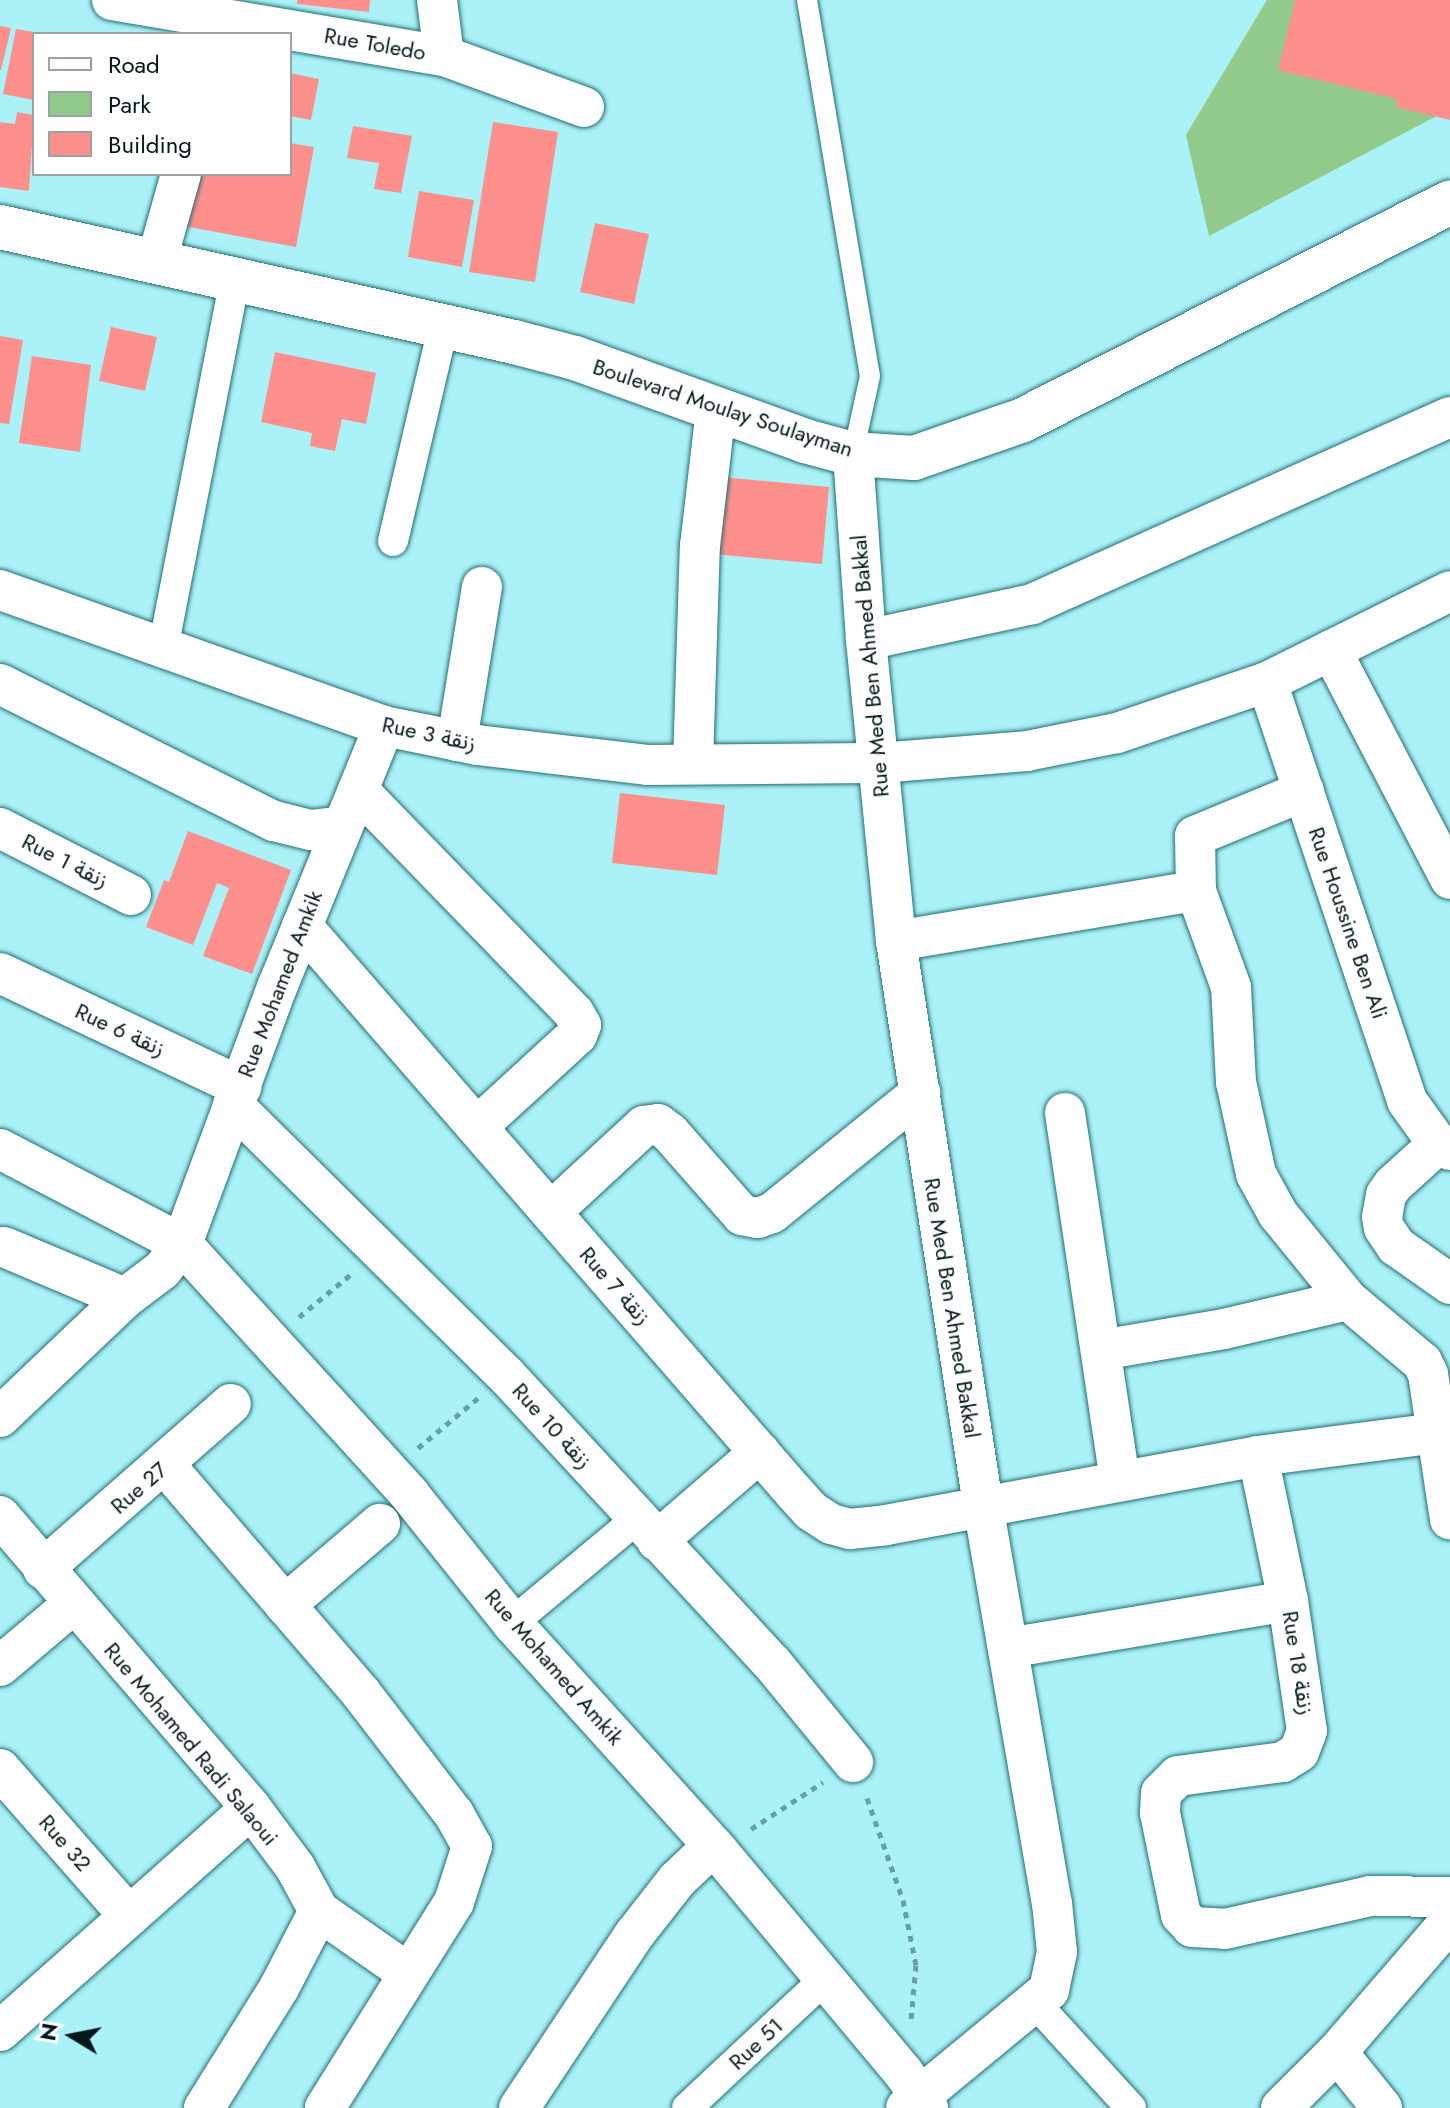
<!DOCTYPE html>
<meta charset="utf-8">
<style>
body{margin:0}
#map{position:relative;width:1450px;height:2108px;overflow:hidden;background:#abf2f8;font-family:Jost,"Noto Sans Arabic",sans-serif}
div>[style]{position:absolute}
.green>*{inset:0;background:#91ca8b}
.building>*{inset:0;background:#fd908d}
.path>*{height:5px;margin-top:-2.5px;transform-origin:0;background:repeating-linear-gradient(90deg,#699ea3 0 6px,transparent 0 12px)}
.roads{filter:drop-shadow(0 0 2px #236d72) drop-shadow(0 0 2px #236d72)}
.service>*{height:20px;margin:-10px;padding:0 10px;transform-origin:10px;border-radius:10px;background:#fff}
.pedestrian>*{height:30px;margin:-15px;padding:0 15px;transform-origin:15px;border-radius:15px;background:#fff}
.minor>*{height:40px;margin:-20px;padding:0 20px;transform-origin:20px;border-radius:20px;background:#fff}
.secondary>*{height:44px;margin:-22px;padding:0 22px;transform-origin:22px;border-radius:22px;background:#fff}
span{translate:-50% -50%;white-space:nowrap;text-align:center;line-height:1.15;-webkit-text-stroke:7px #fff;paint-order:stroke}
.street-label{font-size:22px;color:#00181b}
.legend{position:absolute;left:32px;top:32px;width:260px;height:144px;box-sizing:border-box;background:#fff;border:2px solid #99a3a4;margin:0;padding:10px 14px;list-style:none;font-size:24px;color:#00181b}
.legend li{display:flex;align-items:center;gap:16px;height:40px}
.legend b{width:40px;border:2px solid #99a3a4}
.north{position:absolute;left:32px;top:1996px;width:80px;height:80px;-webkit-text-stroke:6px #fff;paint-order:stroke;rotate:280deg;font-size:22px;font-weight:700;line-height:32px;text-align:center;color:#00181b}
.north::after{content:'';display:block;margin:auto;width:28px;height:36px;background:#00181b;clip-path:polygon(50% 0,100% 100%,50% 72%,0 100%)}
</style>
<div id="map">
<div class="green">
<div style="clip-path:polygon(1267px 0,1450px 0,1450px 109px,1209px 236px,1186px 135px)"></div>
</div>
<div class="building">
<div style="clip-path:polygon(297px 0,370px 0,369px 12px,297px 4px)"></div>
<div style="clip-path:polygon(1295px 0,1450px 0,1450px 120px,1396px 107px,1397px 99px,1278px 70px)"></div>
<div style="clip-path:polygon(0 26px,11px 28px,1px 70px,0 70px)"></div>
<div style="clip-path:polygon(16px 29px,34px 32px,34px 100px,3px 94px)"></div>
<div style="clip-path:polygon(290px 73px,319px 79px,311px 120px,290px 116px)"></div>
<div style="clip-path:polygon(17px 112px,34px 115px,29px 191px,0 187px,0 122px,15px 124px)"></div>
<div style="clip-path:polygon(493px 122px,558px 132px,535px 282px,469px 272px)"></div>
<div style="clip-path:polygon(353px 126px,412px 136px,401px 193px,374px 189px,379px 163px,347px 158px)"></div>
<div style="clip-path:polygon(290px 143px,314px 147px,296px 247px,178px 225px,187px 174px,290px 174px)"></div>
<div style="clip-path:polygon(419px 191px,474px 200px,462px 267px,408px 257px)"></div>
<div style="clip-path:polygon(595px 223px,649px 234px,634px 304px,580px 292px)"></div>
<div style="clip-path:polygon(111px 327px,157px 337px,145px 391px,99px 381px)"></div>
<div style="clip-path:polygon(0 336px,23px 340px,9px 424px,0 423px)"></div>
<div style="clip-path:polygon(275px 352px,376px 373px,366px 424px,342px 419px,335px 451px,310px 446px,312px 433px,261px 422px)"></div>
<div style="clip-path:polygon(32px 356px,91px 365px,80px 452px,19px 443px)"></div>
<div style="clip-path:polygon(710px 476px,829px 487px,822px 564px,703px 553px)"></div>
<div style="clip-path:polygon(620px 793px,725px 805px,717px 875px,612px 863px)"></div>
<div style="clip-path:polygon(188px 831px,291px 870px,252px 974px,203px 956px,229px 888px,217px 883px,193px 945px,146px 927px,164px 880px,169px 882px)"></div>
</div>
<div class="path">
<div style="left:299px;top:1317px;width:66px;rotate:-39.5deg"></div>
<div style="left:418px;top:1448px;width:78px;rotate:-39.8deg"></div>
<div style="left:867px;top:1798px;width:108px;rotate:70.6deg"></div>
<div style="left:903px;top:1900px;width:66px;rotate:78.7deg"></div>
<div style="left:916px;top:1965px;width:55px;rotate:95.2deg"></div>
<div style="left:751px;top:1829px;width:86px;rotate:-33.1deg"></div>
</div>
<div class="roads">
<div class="service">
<div style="left:807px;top:0;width:381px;rotate:80.5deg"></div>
<div style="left:870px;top:376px;width:80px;rotate:102.3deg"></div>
</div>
<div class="pedestrian">
<div style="left:393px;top:541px;width:223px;rotate:-76.8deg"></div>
<div style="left:163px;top:649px;width:377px;rotate:-79deg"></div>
<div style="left:512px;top:1623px;width:163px;rotate:-39.8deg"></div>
<div style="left:1036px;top:2004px;width:141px;rotate:47.6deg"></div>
<div style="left:687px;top:2108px;width:189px;rotate:-43.1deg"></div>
</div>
<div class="minor">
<div style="left:112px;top:0;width:337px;rotate:9.6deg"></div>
<div style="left:444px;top:56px;width:149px;rotate:20deg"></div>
<div style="left:437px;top:0;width:56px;rotate:82.9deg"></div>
<div style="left:156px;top:263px;width:92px;rotate:-74.3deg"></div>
<div style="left:853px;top:454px;width:186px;rotate:86deg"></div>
<div style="left:866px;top:640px;width:302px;rotate:84.3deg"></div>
<div style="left:896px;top:941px;width:571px;rotate:81.23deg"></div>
<div style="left:983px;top:1505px;width:404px;rotate:80.2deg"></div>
<div style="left:1052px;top:1903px;width:49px;rotate:84.2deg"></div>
<div style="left:1057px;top:1952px;width:39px;rotate:102deg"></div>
<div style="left:1049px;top:1990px;width:185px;rotate:140.5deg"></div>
<div style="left:0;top:590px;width:407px;rotate:19.5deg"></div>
<div style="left:384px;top:726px;width:95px;rotate:11.5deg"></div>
<div style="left:477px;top:745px;width:171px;rotate:6.7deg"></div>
<div style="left:647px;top:765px;width:232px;rotate:-0.5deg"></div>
<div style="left:879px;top:763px;width:148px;rotate:-4.6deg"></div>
<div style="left:1027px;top:751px;width:92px;rotate:-11.3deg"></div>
<div style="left:1117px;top:733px;width:158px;rotate:-18.8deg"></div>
<div style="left:1267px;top:682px;width:204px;rotate:-26.4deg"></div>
<div style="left:866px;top:640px;width:170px;rotate:-12.2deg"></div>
<div style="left:1032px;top:604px;width:458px;rotate:-24.1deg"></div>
<div style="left:1331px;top:650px;width:258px;rotate:62.5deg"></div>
<div style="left:1267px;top:682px;width:442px;rotate:71.5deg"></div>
<div style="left:1407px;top:1101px;width:53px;rotate:54.2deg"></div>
<div style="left:1438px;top:1144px;width:13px;rotate:27deg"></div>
<div style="left:0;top:684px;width:306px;rotate:26.6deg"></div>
<div style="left:274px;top:821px;width:38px;rotate:14deg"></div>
<div style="left:311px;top:830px;width:32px;rotate:-7deg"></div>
<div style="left:457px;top:741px;width:156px;rotate:-80.8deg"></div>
<div style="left:693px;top:764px;width:218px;rotate:-88.2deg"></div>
<div style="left:700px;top:546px;width:137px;rotate:-83.3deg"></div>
<div style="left:358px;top:790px;width:310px;rotate:45.9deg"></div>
<div style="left:574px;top:1013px;width:14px;rotate:60deg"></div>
<div style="left:581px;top:1025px;width:11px;rotate:112deg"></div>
<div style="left:577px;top:1035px;width:136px;rotate:137.4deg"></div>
<div style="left:1304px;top:791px;width:118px;rotate:157.6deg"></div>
<div style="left:1195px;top:836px;width:55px;rotate:89deg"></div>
<div style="left:1196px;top:891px;width:102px;rotate:70deg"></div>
<div style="left:1231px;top:987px;width:95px;rotate:87deg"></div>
<div style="left:1236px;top:1082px;width:94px;rotate:77.7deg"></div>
<div style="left:1256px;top:1174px;width:46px;rotate:61.2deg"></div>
<div style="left:1278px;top:1214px;width:111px;rotate:50.9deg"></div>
<div style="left:1348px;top:1300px;width:97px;rotate:40deg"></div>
<div style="left:1422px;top:1362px;width:13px;rotate:63deg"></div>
<div style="left:1428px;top:1374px;width:147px;rotate:81.4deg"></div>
<div style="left:0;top:828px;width:147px;rotate:27.1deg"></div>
<div style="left:302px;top:926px;width:749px;rotate:49.01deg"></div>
<div style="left:793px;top:1491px;width:27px;rotate:48deg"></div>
<div style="left:811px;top:1511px;width:24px;rotate:33deg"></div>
<div style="left:831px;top:1524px;width:20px;rotate:15deg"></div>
<div style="left:850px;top:1529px;width:36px;rotate:-6deg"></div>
<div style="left:886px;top:1525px;width:378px;rotate:-10.5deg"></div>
<div style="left:1258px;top:1456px;width:181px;rotate:-7.3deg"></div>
<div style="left:896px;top:941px;width:304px;rotate:-9.5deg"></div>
<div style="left:0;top:973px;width:267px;rotate:25.3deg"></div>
<div style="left:233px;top:1105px;width:384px;rotate:44.7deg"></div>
<div style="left:506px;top:1375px;width:392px;rotate:47.3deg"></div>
<div style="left:772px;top:1663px;width:128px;rotate:50.7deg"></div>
<div style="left:1065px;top:1113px;width:371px;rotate:81.5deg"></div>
<div style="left:1438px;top:1144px;width:61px;rotate:137.7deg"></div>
<div style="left:1393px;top:1185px;width:12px;rotate:125deg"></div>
<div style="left:1386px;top:1195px;width:22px;rotate:100deg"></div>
<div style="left:1382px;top:1217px;width:11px;rotate:80deg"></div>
<div style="left:1384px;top:1228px;width:22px;rotate:56deg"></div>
<div style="left:1396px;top:1246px;width:66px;rotate:35.1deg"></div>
<div style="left:0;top:1149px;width:205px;rotate:27.6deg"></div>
<div style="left:182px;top:1244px;width:339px;rotate:47.7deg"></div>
<div style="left:410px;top:1495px;width:164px;rotate:51.4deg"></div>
<div style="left:512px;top:1623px;width:307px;rotate:47.9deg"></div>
<div style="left:718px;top:1851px;width:288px;rotate:50.1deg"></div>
<div style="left:903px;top:2072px;width:44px;rotate:55.2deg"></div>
<div style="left:551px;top:1212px;width:127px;rotate:-42.8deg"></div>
<div style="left:644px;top:1126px;width:14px;rotate:-8deg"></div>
<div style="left:658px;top:1124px;width:15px;rotate:37deg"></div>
<div style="left:670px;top:1133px;width:109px;rotate:48.7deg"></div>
<div style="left:742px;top:1215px;width:16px;rotate:11deg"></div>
<div style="left:758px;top:1218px;width:15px;rotate:-20deg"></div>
<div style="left:772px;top:1213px;width:191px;rotate:-39deg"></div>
<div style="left:4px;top:1247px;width:131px;rotate:22.9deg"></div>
<div style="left:1101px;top:1350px;width:125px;rotate:-9.7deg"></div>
<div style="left:1224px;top:1329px;width:127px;rotate:-13.2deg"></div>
<div style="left:0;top:1417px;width:173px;rotate:-43.6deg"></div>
<div style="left:125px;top:1298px;width:46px;rotate:-37.1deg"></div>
<div style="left:162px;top:1270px;width:33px;rotate:-52deg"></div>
<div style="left:182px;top:1244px;width:276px;rotate:-69.7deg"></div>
<div style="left:278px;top:985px;width:280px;rotate:-67.7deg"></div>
<div style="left:1258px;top:1456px;width:148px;rotate:78.3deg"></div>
<div style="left:1288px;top:1601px;width:131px;rotate:81.7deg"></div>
<div style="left:1307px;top:1731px;width:22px;rotate:111deg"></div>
<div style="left:1299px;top:1752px;width:19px;rotate:148deg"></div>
<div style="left:1283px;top:1762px;width:106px;rotate:172.4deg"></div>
<div style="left:1178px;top:1776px;width:24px;rotate:135deg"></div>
<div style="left:1161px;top:1793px;width:20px;rotate:93deg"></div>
<div style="left:1160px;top:1813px;width:104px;rotate:78.4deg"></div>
<div style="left:1181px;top:1915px;width:16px;rotate:47deg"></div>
<div style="left:1192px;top:1927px;width:33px;rotate:3deg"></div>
<div style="left:1225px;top:1929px;width:149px;rotate:-12.8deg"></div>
<div style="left:1370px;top:1896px;width:80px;rotate:0.7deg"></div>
<div style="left:165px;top:1465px;width:301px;rotate:49.3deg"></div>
<div style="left:361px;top:1693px;width:153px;rotate:52.5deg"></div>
<div style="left:454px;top:1814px;width:37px;rotate:61deg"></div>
<div style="left:472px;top:1846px;width:59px;rotate:107.8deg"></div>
<div style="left:454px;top:1902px;width:243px;rotate:122.1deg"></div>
<div style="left:0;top:1516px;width:385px;rotate:49.3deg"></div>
<div style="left:251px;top:1808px;width:74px;rotate:53.3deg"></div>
<div style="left:295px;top:1867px;width:50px;rotate:61.4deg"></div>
<div style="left:319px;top:1911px;width:87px;rotate:117.5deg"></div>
<div style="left:279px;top:1988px;width:142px;rotate:122deg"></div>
<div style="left:657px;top:1541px;width:136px;rotate:-40.8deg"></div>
<div style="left:43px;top:1569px;width:250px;rotate:-41.3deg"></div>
<div style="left:285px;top:1605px;width:125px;rotate:-40.5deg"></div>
<div style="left:1008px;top:1648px;width:284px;rotate:-9.5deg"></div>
<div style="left:0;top:1666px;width:96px;rotate:-40.3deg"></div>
<div style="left:0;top:1769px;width:196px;rotate:48.7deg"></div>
<div style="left:319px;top:1911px;width:108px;rotate:34.9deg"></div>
<div style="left:0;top:2031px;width:336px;rotate:-41.6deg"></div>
<div style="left:1337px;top:2052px;width:72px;rotate:51.2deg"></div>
<div style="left:519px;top:2108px;width:208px;rotate:-56.4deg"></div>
<div style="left:634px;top:1935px;width:70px;rotate:-52deg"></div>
<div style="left:677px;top:1880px;width:50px;rotate:-43.4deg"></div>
<div style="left:1281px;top:2108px;width:79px;rotate:-45deg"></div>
<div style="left:1337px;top:2052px;width:173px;rotate:-49.2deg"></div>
</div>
<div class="secondary">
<div style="left:0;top:227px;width:527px;rotate:12.61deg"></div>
<div style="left:514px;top:342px;width:63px;rotate:14.7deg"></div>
<div style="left:575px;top:358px;width:245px;rotate:19.8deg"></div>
<div style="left:805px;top:441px;width:50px;rotate:15.2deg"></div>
<div style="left:853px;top:454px;width:61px;rotate:3.8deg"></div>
<div style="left:914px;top:458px;width:115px;rotate:-19.2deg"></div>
<div style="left:1023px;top:420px;width:479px;rotate:-27deg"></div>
</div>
</div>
<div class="street-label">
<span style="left:375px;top:44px;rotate:10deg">Rue Toledo</span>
<span style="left:723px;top:408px;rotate:18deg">Boulevard Moulay Soulayman</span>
<span style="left:870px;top:666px;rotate:-95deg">Rue Med Ben Ahmed Bakkal</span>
<span style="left:429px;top:734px;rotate:12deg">Rue 3 زنقة</span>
<span style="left:65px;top:861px;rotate:27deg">Rue 1 زنقة</span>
<span style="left:1348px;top:923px;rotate:71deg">Rue Houssine Ben Ali</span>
<span style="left:280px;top:984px;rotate:-69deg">Rue Mohamed Amkik</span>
<span style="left:120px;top:1030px;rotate:25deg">Rue 6 زنقة</span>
<span style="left:615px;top:1286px;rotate:49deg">Rue 7 زنقة</span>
<span style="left:952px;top:1308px;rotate:81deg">Rue Med Ben Ahmed Bakkal</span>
<span style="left:552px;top:1426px;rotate:48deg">Rue 10 زنقة</span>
<span style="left:139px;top:1488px;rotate:-41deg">Rue 27</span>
<span style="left:1298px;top:1663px;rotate:81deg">Rue 18 زنقة</span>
<span style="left:554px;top:1667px;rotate:49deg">Rue Mohamed Amkik</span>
<span style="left:191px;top:1744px;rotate:50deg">Rue Mohamed Radi Salaoui</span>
<span style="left:65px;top:1843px;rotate:49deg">Rue 32</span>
<span style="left:756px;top:2044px;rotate:-43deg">Rue 51</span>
</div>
<ul class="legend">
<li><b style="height:10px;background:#fff"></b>Road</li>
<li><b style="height:22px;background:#91ca8b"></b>Park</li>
<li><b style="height:22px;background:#fd908d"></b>Building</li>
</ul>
<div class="north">N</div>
</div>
